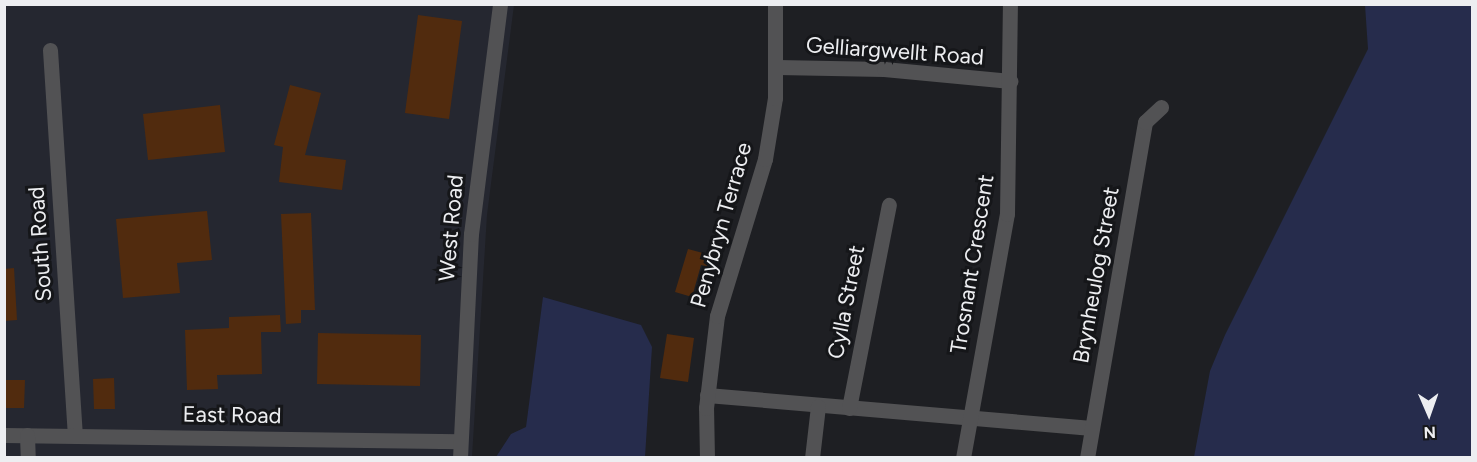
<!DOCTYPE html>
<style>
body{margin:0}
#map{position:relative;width:1477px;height:462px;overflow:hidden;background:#1e1f23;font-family:Figtree,sans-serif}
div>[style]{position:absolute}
.built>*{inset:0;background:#252730}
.green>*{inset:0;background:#262c4c}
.building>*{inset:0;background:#512b0e}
.minor>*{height:15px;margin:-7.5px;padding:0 7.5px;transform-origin:7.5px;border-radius:7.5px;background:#525254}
span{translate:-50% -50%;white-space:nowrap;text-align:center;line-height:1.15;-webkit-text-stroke:6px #151619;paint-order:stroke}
.street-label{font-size:22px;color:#edeef1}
.frame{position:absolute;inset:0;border:6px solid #edeef1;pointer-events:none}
.north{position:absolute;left:1399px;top:384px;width:60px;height:60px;-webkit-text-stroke:4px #151619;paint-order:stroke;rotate:178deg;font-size:16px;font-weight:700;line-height:24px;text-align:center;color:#edeef1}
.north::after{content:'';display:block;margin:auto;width:21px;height:27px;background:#edeef1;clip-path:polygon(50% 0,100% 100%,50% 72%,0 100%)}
</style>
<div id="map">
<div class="built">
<div style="clip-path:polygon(4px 5px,514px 5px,487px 215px,472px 457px,5px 457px)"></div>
</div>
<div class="green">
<div style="clip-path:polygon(1365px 5px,1472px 5px,1472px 457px,1194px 457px,1210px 371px,1225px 335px,1368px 49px)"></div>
<div style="clip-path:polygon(543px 297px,641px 325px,652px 347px,645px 457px,496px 457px,511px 434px,526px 427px)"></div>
</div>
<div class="building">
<div style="clip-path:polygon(418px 15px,462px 21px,449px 119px,405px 113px)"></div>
<div style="clip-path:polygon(290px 85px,321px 93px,305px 155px,346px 160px,342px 190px,279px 182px,283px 147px,274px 145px)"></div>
<div style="clip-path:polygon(220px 105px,225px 152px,148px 160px,143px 114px)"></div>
<div style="clip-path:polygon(207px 211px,212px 260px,177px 263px,180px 293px,123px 298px,116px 219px)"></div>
<div style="clip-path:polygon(311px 213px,315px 310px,301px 310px,301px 323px,286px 324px,281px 214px)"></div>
<div style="clip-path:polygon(688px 249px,714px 256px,711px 267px,701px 265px,692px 297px,675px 292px)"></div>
<div style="clip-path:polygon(14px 268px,17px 320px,4px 321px,4px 269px)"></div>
<div style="clip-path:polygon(280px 315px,281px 332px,261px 332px,262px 374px,217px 375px,218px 389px,187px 390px,185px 330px,229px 328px,229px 317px)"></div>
<div style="clip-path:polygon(318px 333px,421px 335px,420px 386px,317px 384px)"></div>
<div style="clip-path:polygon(667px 334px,694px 338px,688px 382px,660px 378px)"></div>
<div style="clip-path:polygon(114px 378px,115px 409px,94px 409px,93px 379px)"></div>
<div style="clip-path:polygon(4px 380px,25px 380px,24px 408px,4px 408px)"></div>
</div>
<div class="minor">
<div style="left:50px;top:50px;width:386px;rotate:86.3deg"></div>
<div style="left:777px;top:67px;width:107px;rotate:1.1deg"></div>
<div style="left:884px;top:69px;width:127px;rotate:5.4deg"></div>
<div style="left:707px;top:395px;width:386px;rotate:4.9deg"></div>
<div style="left:849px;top:408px;width:207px;rotate:-78.9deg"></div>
<div style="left:4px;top:435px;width:455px;rotate:0.8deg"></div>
<div style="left:27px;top:435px;width:23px;rotate:88deg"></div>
<div style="left:460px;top:458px;width:224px;rotate:-87.2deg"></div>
<div style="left:471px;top:234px;width:232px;rotate:-82.8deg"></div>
<div style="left:707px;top:458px;width:50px;rotate:-91.1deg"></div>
<div style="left:706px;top:408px;width:93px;rotate:-83.2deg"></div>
<div style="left:717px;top:316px;width:164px;rotate:-73deg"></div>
<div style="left:765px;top:159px;width:62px;rotate:-80.7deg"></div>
<div style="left:775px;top:98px;width:94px;rotate:-90deg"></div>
<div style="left:812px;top:458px;width:52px;rotate:-83.4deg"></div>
<div style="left:963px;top:458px;width:248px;rotate:-79.8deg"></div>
<div style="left:1007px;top:214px;width:210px;rotate:-89.2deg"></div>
<div style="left:1087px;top:458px;width:341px;rotate:-80.2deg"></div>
<div style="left:1145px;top:122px;width:22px;rotate:-43deg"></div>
</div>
<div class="street-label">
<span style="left:895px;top:51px;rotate:4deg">Gelliargwellt Road</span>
<span style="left:721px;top:225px;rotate:-74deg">Penybryn Terrace</span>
<span style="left:451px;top:228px;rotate:-85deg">West Road</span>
<span style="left:40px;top:244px;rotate:-94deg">South Road</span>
<span style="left:972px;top:264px;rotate:-81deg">Trosnant Crescent</span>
<span style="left:1096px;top:275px;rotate:-80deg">Brynheulog Street</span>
<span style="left:846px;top:302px;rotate:-79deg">Cylla Street</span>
<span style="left:232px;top:415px;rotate:1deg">East Road</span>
</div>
<div class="frame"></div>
<div class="north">N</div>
</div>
